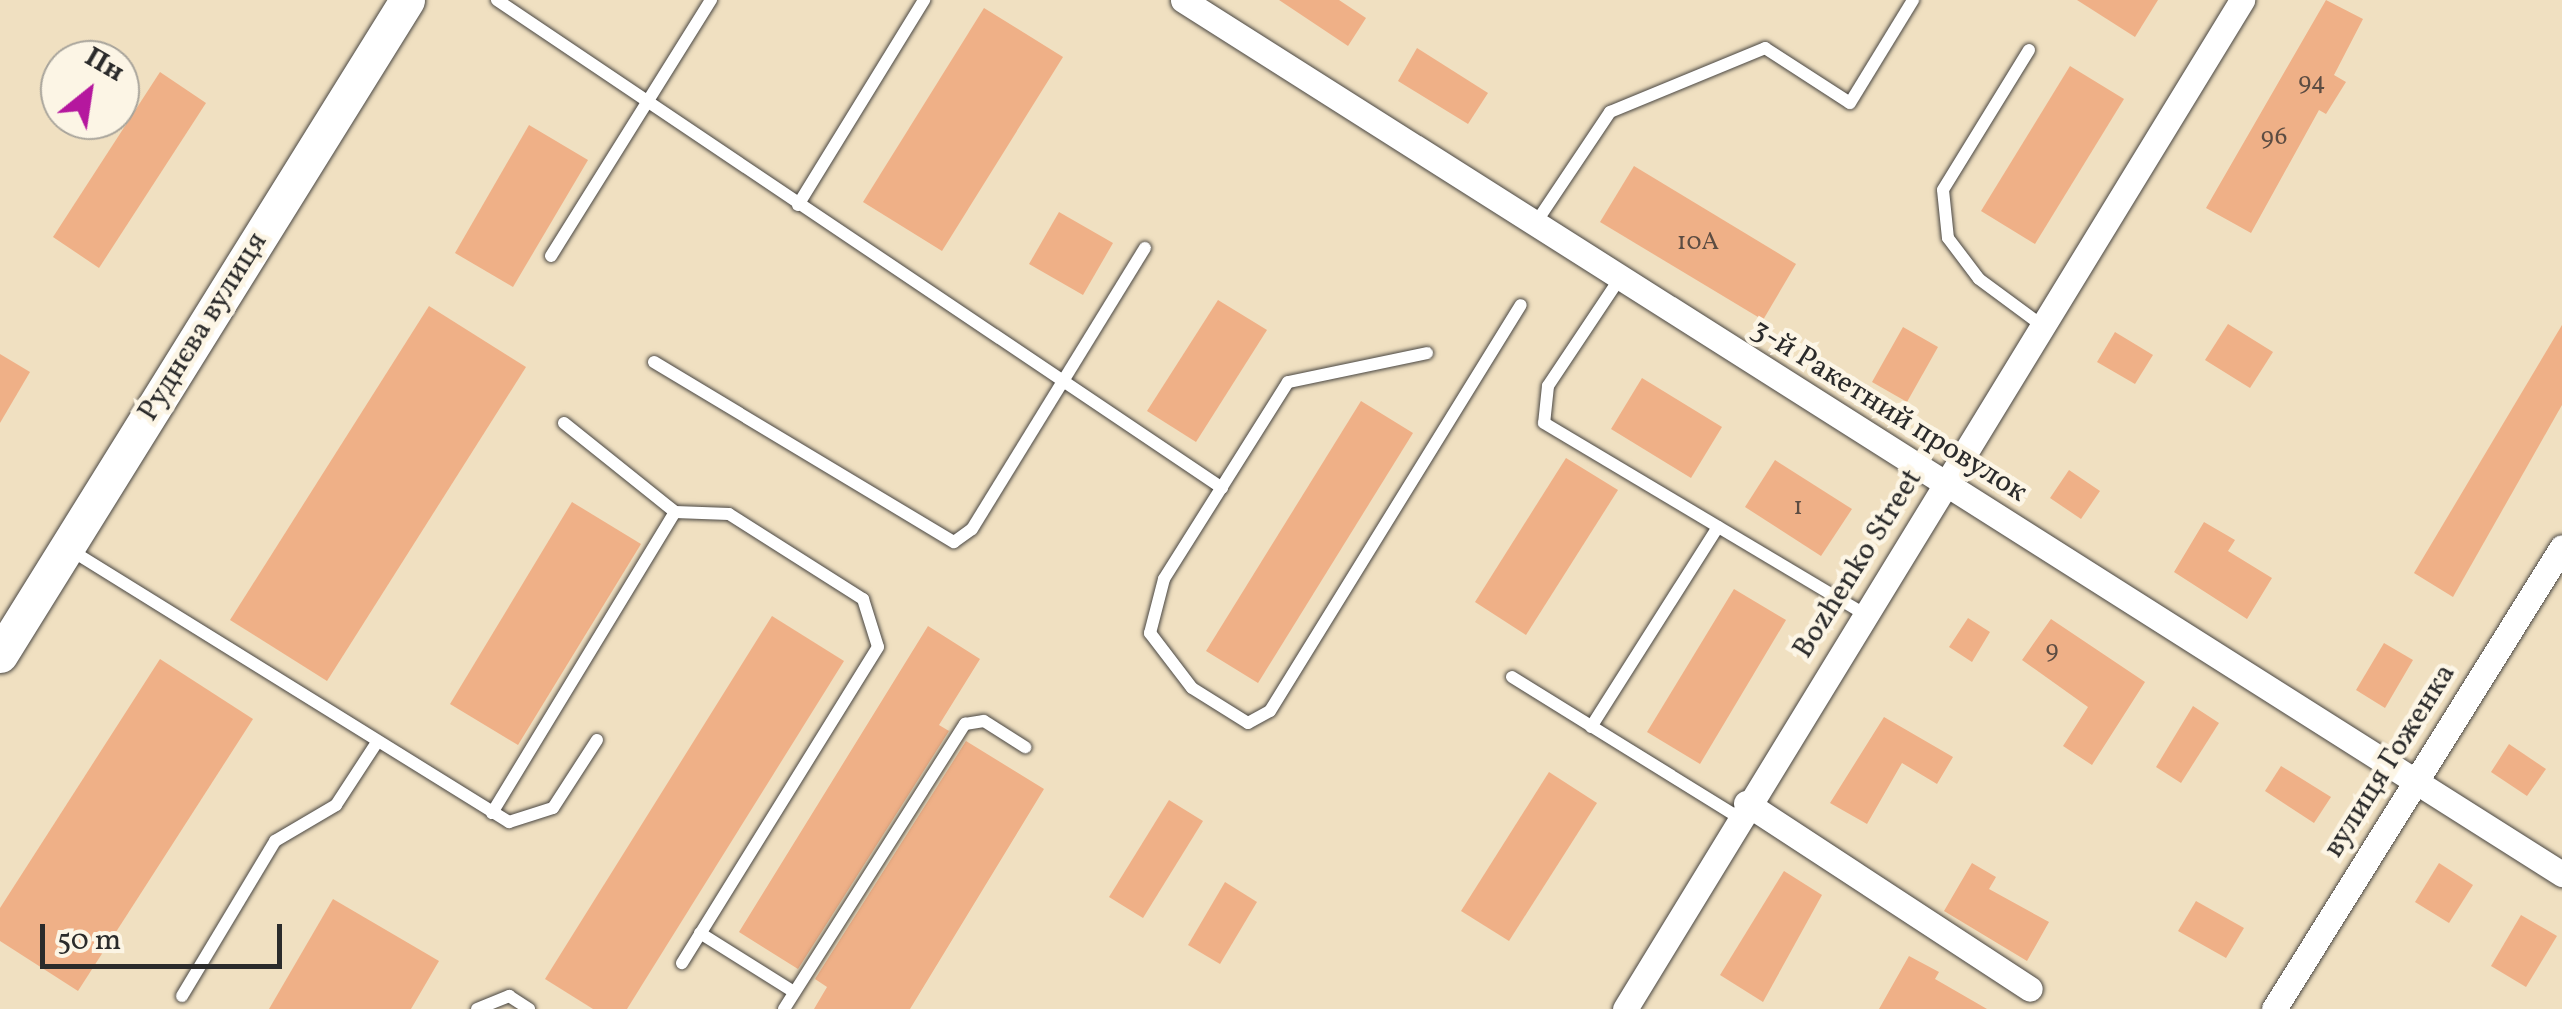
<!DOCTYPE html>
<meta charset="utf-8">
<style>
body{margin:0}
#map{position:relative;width:2562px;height:1009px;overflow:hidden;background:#f0e0c1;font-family:Vollkorn,serif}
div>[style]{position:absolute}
.building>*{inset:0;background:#efb087}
.roads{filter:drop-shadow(0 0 2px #494642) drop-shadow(0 0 2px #494642)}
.lane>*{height:12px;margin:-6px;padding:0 6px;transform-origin:6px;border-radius:6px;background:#fff}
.street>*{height:25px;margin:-12.5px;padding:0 12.5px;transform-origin:12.5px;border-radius:12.5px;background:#fff}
.secondary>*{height:35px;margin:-17.5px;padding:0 17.5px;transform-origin:17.5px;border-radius:17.5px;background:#fff}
span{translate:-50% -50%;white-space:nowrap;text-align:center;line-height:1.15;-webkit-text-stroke:9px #fcf5e5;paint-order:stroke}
.number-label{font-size:25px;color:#5c4c42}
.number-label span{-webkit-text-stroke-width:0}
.street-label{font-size:30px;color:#2b2b2b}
.north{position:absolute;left:40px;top:40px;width:100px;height:100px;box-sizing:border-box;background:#fcf5e5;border:2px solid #a8a49b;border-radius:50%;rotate:30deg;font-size:28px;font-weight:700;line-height:40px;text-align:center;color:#2b2b2b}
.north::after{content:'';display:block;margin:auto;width:35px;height:45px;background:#b5179e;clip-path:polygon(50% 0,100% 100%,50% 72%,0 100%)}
.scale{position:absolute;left:40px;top:924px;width:242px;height:45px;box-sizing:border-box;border:5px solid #2b2b2b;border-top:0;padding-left:12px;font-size:30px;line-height:35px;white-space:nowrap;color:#2b2b2b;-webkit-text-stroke:8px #fcf5e5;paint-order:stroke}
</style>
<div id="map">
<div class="building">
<div style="clip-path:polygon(1279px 0,1339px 0,1366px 18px,1348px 46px)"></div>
<div style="clip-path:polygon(2077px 0,2158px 0,2135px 37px)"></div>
<div style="clip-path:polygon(2326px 0,2363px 19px,2334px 75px,2346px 82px,2326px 114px,2319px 110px,2251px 233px,2206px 208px)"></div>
<div style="clip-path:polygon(984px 8px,1063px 57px,942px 251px,863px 202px)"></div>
<div style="clip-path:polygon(1417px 48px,1488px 93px,1468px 124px,1398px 81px)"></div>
<div style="clip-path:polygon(2070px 66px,2124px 99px,2035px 244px,1981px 211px)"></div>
<div style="clip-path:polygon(160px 72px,206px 103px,99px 268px,53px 237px)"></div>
<div style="clip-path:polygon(529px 125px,588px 160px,513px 287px,455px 253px)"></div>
<div style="clip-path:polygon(1634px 166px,1796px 264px,1763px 320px,1600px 222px)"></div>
<div style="clip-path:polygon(1059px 212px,1113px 243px,1083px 295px,1029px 264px)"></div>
<div style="clip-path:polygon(1218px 300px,1267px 330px,1196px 442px,1147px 411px)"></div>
<div style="clip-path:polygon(429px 306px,526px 367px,327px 681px,230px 620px)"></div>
<div style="clip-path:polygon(2228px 324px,2273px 352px,2250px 388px,2205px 360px)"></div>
<div style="clip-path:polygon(2562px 325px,2562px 405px,2453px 597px,2414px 573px)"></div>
<div style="clip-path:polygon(1903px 327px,1938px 347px,1907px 402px,1872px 382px)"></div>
<div style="clip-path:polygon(2115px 332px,2153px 355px,2135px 384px,2097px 362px)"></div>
<div style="clip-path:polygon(0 354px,30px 372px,0 423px)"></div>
<div style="clip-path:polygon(1642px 378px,1722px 427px,1691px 478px,1611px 429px)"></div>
<div style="clip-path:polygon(1361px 401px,1413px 433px,1258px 683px,1206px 651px)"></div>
<div style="clip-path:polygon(1566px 458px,1618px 490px,1526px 635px,1475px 602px)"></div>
<div style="clip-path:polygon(1775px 460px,1852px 509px,1821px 556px,1745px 507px)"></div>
<div style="clip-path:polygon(2069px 470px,2100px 491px,2081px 519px,2050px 498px)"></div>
<div style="clip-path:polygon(572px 502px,641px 544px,518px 745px,450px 704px)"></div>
<div style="clip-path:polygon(2204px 522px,2235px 540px,2228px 551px,2272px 578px,2247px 619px,2174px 572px)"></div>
<div style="clip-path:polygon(1734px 589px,1786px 620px,1700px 764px,1647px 732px)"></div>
<div style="clip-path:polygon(772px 616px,844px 661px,627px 1009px,593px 1009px,545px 979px)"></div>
<div style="clip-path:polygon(1968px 618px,1990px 632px,1972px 662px,1949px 647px)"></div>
<div style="clip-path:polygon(2051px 619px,2145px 682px,2092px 765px,2063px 746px,2088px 707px,2022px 660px)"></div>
<div style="clip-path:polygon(928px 626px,980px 659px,939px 725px,949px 731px,798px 969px,739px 932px)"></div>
<div style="clip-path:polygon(2384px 643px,2413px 660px,2385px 708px,2356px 690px)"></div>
<div style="clip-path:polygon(160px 659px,253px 719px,78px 991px,0 941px,0 908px)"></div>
<div style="clip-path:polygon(2193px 706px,2219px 723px,2181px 783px,2156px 767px)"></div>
<div style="clip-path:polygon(1884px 717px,1953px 757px,1937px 784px,1902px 763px,1867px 824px,1830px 803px)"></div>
<div style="clip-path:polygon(966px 741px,1044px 789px,910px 1009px,814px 1009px,827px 987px,815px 979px)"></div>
<div style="clip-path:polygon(2509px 744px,2546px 769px,2527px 796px,2491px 772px)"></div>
<div style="clip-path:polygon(2281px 766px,2331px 797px,2314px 823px,2265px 791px)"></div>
<div style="clip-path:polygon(1549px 772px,1597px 803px,1509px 941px,1461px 911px)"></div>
<div style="clip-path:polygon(1169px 800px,1203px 821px,1143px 918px,1109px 897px)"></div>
<div style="clip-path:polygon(1972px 863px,1996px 877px,1989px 889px,2049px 922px,2027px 961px,1944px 911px)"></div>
<div style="clip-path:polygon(2439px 863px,2473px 885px,2449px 923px,2415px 902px)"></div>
<div style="clip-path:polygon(1784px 871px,1822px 895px,1763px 1002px,1720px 975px)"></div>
<div style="clip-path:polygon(1225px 882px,1257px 902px,1220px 964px,1188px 945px)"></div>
<div style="clip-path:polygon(333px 899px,439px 961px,411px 1009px,269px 1009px)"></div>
<div style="clip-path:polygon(2196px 901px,2244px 928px,2226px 958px,2178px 931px)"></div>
<div style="clip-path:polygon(2521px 915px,2557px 936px,2526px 987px,2491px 966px)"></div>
<div style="clip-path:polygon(1909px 956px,1939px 972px,1935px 979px,1987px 1009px,1879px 1009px)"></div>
</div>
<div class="roads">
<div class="lane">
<div style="left:497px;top:0;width:874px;rotate:33.94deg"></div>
<div style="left:2029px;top:50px;width:164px;rotate:121.6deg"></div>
<div style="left:1943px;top:190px;width:48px;rotate:84.1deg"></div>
<div style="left:1948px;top:238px;width:51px;rotate:52.9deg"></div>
<div style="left:1979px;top:279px;width:81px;rotate:36.4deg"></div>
<div style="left:798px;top:205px;width:241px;rotate:-58.4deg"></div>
<div style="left:1535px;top:224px;width:135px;rotate:-56.2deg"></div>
<div style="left:1610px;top:112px;width:168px;rotate:-22.4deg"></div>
<div style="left:1765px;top:48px;width:101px;rotate:32.9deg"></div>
<div style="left:1850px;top:103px;width:121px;rotate:-58.5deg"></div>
<div style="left:551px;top:256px;width:302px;rotate:-58deg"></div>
<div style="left:1620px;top:278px;width:130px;rotate:123.7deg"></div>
<div style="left:1548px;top:386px;width:37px;rotate:96deg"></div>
<div style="left:1544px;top:423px;width:374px;rotate:30.8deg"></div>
<div style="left:1427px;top:353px;width:142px;rotate:168.2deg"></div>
<div style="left:1288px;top:382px;width:233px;rotate:122.2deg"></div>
<div style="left:1164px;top:579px;width:56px;rotate:104.5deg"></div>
<div style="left:1150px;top:633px;width:69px;rotate:52.6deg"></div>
<div style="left:1192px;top:688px;width:66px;rotate:32deg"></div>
<div style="left:1248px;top:723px;width:25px;rotate:-29deg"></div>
<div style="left:1270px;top:711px;width:477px;rotate:-58.3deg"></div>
<div style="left:654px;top:362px;width:350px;rotate:31deg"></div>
<div style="left:954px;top:542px;width:22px;rotate:-36deg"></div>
<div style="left:972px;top:529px;width:330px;rotate:-58.4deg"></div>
<div style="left:564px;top:423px;width:142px;rotate:38.7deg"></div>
<div style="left:675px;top:512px;width:54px;rotate:2.1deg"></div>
<div style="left:729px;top:514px;width:159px;rotate:32.4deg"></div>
<div style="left:863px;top:599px;width:50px;rotate:72.6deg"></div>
<div style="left:878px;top:647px;width:372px;rotate:121.8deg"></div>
<div style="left:69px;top:549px;width:518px;rotate:31.82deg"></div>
<div style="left:509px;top:822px;width:46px;rotate:-17.7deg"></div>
<div style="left:553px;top:808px;width:81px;rotate:-57.1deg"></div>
<div style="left:1512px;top:677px;width:266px;rotate:31.8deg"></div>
<div style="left:1591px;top:727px;width:237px;rotate:-57.6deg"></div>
<div style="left:492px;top:813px;width:352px;rotate:-58.7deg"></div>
<div style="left:700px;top:933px;width:111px;rotate:32.1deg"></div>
<div style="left:182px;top:996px;width:181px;rotate:-59deg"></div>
<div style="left:275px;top:841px;width:71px;rotate:-30.5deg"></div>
<div style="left:336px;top:805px;width:75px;rotate:-56.9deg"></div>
<div style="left:477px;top:1009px;width:35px;rotate:-22deg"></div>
<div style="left:509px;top:996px;width:24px;rotate:33deg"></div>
<div style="left:784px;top:1009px;width:338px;rotate:-57.6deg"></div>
<div style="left:965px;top:724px;width:19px;rotate:-9deg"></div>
<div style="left:984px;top:721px;width:49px;rotate:32.4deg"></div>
</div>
<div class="street">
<div style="left:1183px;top:0;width:1633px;rotate:32.37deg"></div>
<div style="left:1746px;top:803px;width:339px;rotate:33.2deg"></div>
<div style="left:1625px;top:1009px;width:1183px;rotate:-58.55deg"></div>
<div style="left:2274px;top:1009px;width:544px;rotate:-58.06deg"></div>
</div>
<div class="secondary">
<div style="left:0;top:655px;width:771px;rotate:-58.14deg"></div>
</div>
</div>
<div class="number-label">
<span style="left:2312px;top:83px">94</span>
<span style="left:2274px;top:138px">96</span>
<span style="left:1698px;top:243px">10А</span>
<span style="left:1798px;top:508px">1</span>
<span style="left:2052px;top:651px">9</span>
</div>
<div class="street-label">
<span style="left:203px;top:327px;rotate:-58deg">Руднєва вулиця</span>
<span style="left:1889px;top:411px;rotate:32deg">3-й Ракетний провулок</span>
<span style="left:1858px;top:564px;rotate:-58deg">Bozhenko Street</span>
<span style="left:2390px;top:761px;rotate:-58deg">вулиця Гоженка</span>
</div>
<div class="north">Пн</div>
<div class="scale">50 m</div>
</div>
